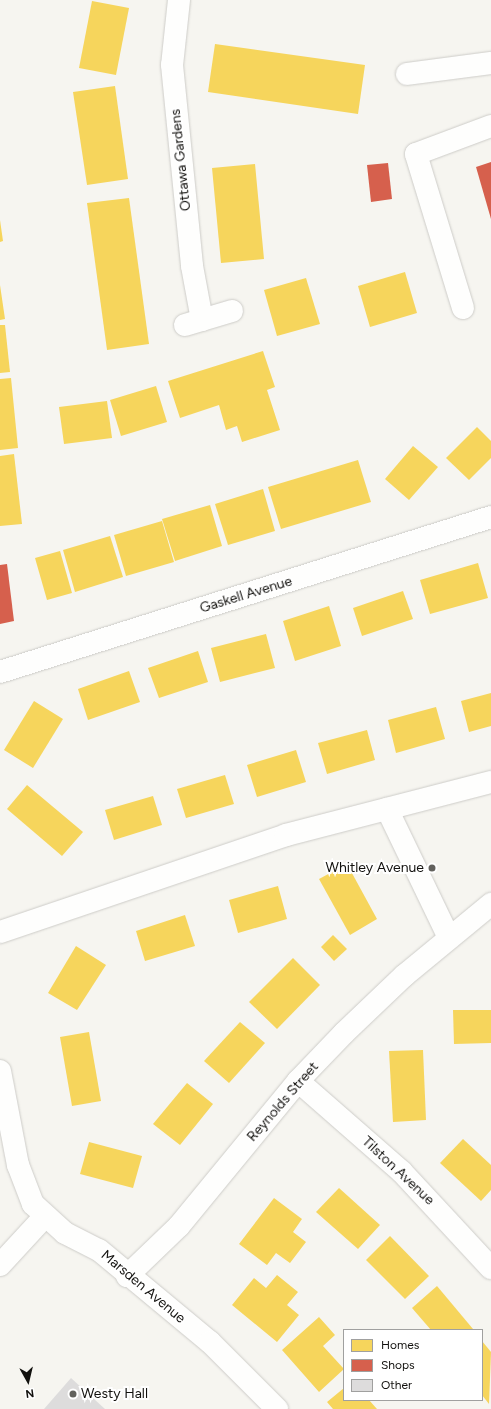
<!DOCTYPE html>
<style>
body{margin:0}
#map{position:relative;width:491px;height:1409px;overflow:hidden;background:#f6f5f0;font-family:Figtree,sans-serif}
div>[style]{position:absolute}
.homes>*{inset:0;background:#f6d55c}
.shops>*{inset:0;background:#d6604d}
.building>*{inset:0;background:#dddcdc}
.roads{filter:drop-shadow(0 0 1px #cdccc8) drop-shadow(0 0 1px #cdccc8)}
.minor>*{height:22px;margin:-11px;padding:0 11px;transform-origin:11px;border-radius:11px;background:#fefefd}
.dots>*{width:11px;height:11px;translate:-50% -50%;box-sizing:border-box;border:2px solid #fff;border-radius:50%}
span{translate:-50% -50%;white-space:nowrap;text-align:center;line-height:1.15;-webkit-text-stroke:4px #fff;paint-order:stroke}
.street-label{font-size:14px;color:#12110e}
.poi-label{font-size:14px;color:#12110e}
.right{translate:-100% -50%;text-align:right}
.left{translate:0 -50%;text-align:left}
.legend{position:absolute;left:343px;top:1329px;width:140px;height:72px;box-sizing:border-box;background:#fff;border:1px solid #a0a09f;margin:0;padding:5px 7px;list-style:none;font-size:12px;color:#12110e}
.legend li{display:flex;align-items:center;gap:8px;height:20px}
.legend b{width:20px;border:1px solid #a0a09f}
.north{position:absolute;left:8px;top:1361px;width:40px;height:40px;-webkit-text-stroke:3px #fff;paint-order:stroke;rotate:172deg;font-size:11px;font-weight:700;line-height:16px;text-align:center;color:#12110e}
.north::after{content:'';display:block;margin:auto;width:14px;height:18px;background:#12110e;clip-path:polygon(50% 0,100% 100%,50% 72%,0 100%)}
</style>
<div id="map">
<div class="homes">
<div style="clip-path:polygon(92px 1px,129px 8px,116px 75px,79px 68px)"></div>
<div style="clip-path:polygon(215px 44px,365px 65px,358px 114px,208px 92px)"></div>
<div style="clip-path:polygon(115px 86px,128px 179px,87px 185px,73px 92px)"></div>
<div style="clip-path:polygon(255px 164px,264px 259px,221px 263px,212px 168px)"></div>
<div style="clip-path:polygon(129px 198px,149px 344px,107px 350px,87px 203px)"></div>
<div style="clip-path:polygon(0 220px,3px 241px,0 242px)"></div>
<div style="clip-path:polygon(405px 272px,417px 313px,370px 327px,358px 286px)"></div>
<div style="clip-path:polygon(306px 278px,320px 324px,277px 336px,264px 290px)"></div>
<div style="clip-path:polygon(0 285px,5px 319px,0 320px)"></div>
<div style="clip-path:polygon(0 325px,5px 325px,10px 372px,0 373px)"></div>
<div style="clip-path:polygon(263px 351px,275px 387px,267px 390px,280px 430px,242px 442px,237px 426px,226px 430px,219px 405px,180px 418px,168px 381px)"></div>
<div style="clip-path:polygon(11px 378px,18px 448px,0 450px,0 379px)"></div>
<div style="clip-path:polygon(156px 386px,167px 422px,121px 436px,110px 400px)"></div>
<div style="clip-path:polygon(107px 401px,112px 438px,64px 444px,59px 407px)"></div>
<div style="clip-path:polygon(477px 427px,491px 441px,491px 458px,469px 480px,446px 458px)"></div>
<div style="clip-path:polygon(413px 446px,438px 467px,409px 500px,385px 479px)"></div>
<div style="clip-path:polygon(14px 454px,22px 524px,0 526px,0 456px)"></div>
<div style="clip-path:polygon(358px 460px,371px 502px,281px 529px,268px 487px)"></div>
<div style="clip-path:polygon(263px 489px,275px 531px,228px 545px,215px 504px)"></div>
<div style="clip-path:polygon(210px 505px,222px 546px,175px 561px,162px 519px)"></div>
<div style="clip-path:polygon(162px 521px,174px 562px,126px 576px,114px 535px)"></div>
<div style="clip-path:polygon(110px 536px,123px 577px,75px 592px,63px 550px)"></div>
<div style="clip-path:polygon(60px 551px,72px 593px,47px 600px,35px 558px)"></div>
<div style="clip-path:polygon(478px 563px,488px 598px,430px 614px,420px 580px)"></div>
<div style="clip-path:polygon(403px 591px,413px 619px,362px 636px,353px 608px)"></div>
<div style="clip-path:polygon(329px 606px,341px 646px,295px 661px,283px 621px)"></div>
<div style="clip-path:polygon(266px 634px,275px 668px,220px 682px,211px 648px)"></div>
<div style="clip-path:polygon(198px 651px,208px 682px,159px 698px,148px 668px)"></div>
<div style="clip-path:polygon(129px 671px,140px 702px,88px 720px,78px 689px)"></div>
<div style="clip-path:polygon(491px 693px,491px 726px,469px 732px,461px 701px)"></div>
<div style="clip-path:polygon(34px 701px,63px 719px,33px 768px,4px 750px)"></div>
<div style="clip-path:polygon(436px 707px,445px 739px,396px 753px,388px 720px)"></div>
<div style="clip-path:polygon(367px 730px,375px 760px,327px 774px,318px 743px)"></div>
<div style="clip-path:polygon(296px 750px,306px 782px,257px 797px,247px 765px)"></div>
<div style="clip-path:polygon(225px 775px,234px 804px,186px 818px,177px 789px)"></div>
<div style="clip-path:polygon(27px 785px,83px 832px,62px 856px,7px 809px)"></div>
<div style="clip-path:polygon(153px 796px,162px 825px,114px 840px,105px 810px)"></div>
<div style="clip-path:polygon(347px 864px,377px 919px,350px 935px,319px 879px)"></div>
<div style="clip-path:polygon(278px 886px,287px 919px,238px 933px,229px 900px)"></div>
<div style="clip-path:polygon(185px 915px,195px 946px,145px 961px,136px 931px)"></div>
<div style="clip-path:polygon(333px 935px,347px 949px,334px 961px,321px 947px)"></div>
<div style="clip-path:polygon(76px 946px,106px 965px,77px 1010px,48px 993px)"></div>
<div style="clip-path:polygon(293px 958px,320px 985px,277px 1029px,249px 1002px)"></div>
<div style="clip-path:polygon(453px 1010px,491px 1010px,491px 1043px,454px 1044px)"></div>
<div style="clip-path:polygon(240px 1022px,265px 1043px,229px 1083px,204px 1061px)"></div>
<div style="clip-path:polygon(89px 1032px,101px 1101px,72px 1106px,60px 1037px)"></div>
<div style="clip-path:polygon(423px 1050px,426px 1120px,393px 1122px,389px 1051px)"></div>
<div style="clip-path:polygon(187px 1083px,213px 1104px,180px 1145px,153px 1124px)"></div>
<div style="clip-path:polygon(463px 1139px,491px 1165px,491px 1190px,481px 1201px,440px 1163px)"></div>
<div style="clip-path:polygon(89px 1142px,142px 1156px,133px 1188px,80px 1174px)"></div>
<div style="clip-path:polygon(339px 1188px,380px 1225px,358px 1249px,316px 1212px)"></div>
<div style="clip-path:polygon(274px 1198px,302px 1219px,293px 1232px,306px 1242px,290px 1263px,276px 1253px,267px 1265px,239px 1244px)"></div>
<div style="clip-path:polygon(390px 1236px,429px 1276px,405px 1299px,366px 1260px)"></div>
<div style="clip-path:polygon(277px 1275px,298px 1292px,287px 1305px,299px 1315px,277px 1342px,232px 1305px,254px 1278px,266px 1288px)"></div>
<div style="clip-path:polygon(437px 1286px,473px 1329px,472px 1330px,431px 1330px,412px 1308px)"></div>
<div style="clip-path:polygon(319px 1317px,335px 1335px,323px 1346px,344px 1369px,319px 1392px,282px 1350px)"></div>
<div style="clip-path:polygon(482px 1341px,491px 1352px,489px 1404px,482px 1395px)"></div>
<div style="clip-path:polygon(344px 1388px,344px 1400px,369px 1400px,377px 1409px,333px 1409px,327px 1402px)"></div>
</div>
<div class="shops">
<div style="clip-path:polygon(491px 162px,491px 219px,476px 167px)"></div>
<div style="clip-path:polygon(388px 163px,392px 199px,371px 202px,367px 165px)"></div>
<div style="clip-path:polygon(7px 564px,14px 621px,0 624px,0 565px)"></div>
</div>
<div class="building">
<div style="clip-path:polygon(71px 1378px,105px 1409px,44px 1409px)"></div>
</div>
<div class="roads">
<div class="minor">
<div style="left:179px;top:0;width:65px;rotate:96.1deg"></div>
<div style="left:172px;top:65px;width:202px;rotate:84.3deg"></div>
<div style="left:192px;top:266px;width:55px;rotate:79.5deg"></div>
<div style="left:407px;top:74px;width:85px;rotate:-7.5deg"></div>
<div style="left:463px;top:308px;width:161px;rotate:-107deg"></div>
<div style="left:416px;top:154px;width:80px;rotate:-20.5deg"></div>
<div style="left:185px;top:325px;width:49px;rotate:-16.6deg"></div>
<div style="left:0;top:672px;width:515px;rotate:-17.52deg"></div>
<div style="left:387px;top:809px;width:143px;rotate:64.3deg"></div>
<div style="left:0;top:932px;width:302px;rotate:-18.7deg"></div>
<div style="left:286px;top:835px;width:212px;rotate:-14.5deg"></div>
<div style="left:0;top:1071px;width:96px;rotate:79.2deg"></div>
<div style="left:18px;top:1165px;width:42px;rotate:69deg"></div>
<div style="left:33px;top:1204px;width:43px;rotate:42.2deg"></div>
<div style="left:65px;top:1233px;width:38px;rotate:27deg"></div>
<div style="left:99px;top:1250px;width:144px;rotate:39.7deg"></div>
<div style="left:210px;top:1342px;width:95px;rotate:45deg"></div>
<div style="left:298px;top:1081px;width:138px;rotate:41.2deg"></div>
<div style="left:402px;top:1172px;width:131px;rotate:47.2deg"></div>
<div style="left:0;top:1265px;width:67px;rotate:-47.4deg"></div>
<div style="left:127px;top:1276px;width:72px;rotate:-43.9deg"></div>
<div style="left:179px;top:1226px;width:188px;rotate:-50.6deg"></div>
<div style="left:298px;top:1081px;width:66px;rotate:-46.2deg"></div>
<div style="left:344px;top:1033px;width:84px;rotate:-43.6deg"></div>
<div style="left:405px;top:975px;width:112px;rotate:-39.5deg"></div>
</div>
</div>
<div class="dots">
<div style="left:432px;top:868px;background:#62615d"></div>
<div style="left:73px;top:1394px;background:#62615d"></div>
</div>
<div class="street-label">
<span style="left:181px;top:160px;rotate:-96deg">Ottawa Gardens</span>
<span style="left:246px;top:595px;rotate:-17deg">Gaskell Avenue</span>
<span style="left:283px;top:1102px;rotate:-49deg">Reynolds Street</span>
<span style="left:398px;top:1171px;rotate:43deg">Tilston Avenue</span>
<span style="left:143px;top:1287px;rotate:40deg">Marsden Avenue</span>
</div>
<div class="poi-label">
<span class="right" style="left:424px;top:868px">Whitley Avenue</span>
<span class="left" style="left:81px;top:1394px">Westy Hall</span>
</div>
<ul class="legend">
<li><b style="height:11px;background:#f6d55c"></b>Homes</li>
<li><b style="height:11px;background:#d6604d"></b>Shops</li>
<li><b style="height:11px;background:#dddcdc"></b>Other</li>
</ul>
<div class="north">N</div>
</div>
